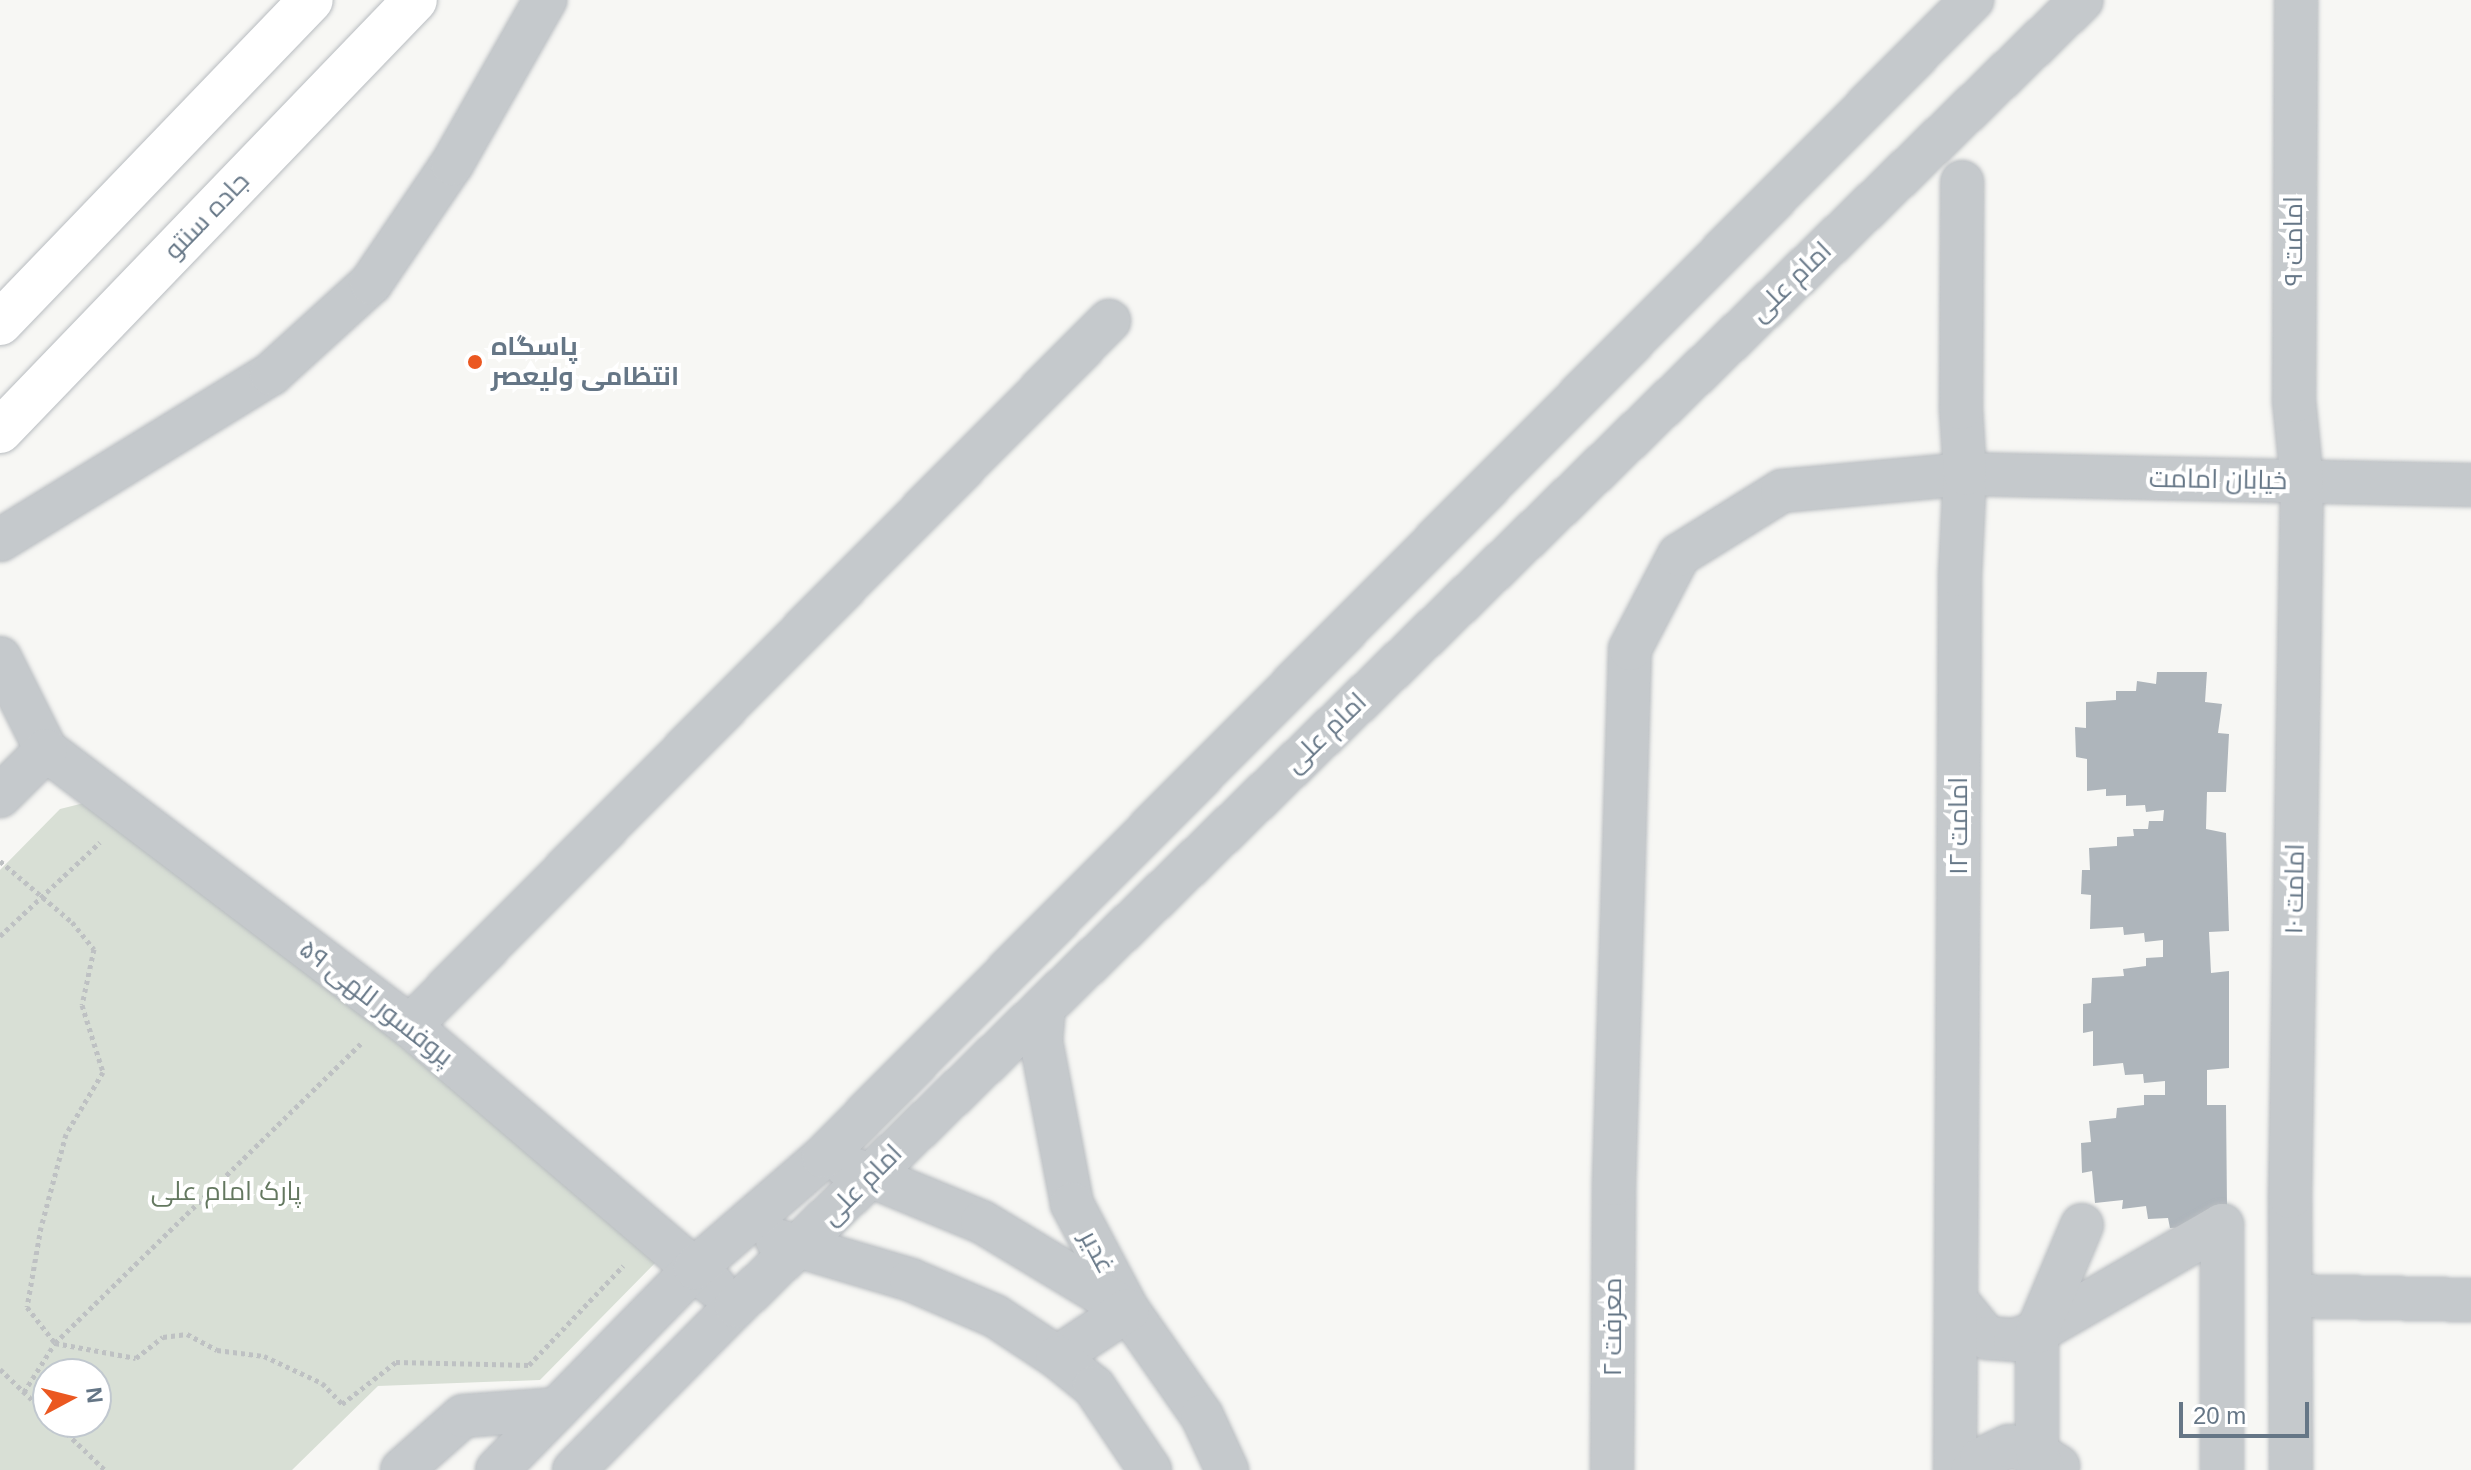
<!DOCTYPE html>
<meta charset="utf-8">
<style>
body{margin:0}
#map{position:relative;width:2471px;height:1470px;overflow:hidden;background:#f7f7f4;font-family:Helvetica,Cairo,sans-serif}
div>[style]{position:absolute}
.green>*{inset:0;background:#d8dfd5}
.building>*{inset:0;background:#aeb5bb}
.path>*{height:5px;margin-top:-2.5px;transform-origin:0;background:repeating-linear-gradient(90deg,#bec1c3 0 4px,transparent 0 8px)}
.roads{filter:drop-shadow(0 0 2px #b8bcc0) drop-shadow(0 0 2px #b8bcc0)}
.minor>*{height:42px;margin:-21px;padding:0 21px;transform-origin:21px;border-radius:21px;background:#c5c9cc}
.major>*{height:44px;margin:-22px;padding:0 22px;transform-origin:22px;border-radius:22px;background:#fff}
.dots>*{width:22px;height:22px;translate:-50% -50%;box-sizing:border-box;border:4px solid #fff;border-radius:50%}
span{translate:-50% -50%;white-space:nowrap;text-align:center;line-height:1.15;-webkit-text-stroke:8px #fff;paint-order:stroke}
.street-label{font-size:26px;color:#657686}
.poi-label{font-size:26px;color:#657686;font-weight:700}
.left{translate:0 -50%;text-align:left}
.park-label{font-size:26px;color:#647860}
.north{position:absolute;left:32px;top:1358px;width:80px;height:80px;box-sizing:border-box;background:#fff;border:2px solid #c1c8cf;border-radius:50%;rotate:83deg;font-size:22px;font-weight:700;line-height:32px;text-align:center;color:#657686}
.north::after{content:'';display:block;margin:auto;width:28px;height:36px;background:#eb5821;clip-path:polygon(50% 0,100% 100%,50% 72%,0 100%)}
.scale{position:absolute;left:2179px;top:1402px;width:130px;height:36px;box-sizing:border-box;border:4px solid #657686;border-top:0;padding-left:10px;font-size:24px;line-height:28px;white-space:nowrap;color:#657686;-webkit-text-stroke:6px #fff;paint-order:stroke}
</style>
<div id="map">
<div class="green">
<div style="clip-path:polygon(evenodd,88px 802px,118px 811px,658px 1260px,540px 1380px,378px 1386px,292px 1470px,0 1470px,0 870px,60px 809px,88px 802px,48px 1374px,96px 1374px,96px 1422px,48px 1422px,48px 1374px)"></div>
</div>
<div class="building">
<div style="clip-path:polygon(2157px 672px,2207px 672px,2205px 702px,2222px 704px,2218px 733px,2229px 734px,2226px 792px,2207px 792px,2206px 829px,2226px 833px,2229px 931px,2209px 932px,2211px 973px,2229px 971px,2229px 1068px,2207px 1070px,2207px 1105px,2226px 1105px,2227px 1207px,2207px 1226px,2170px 1228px,2168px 1218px,2148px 1219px,2146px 1206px,2122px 1209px,2123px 1200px,2095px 1203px,2092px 1171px,2082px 1173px,2081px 1143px,2091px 1142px,2089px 1121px,2116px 1118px,2117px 1108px,2144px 1105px,2144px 1095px,2165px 1095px,2165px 1081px,2144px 1083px,2143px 1074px,2125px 1075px,2123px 1063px,2093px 1066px,2093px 1031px,2083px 1033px,2083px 1004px,2091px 1003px,2092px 978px,2124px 976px,2123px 969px,2146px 966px,2146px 958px,2163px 957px,2163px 940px,2145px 942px,2144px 933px,2124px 935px,2123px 927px,2090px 929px,2091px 895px,2081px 894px,2082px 870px,2090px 870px,2089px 848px,2117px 846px,2117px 837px,2134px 836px,2133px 829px,2148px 829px,2149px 821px,2163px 821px,2164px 810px,2146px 812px,2145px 805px,2126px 806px,2126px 795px,2106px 796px,2106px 789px,2087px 791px,2087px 759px,2076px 757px,2075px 727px,2086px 728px,2086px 702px,2116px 700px,2116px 691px,2136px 691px,2137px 681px,2156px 684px)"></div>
</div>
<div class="path">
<div style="left:0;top:861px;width:94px;rotate:40.3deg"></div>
<div style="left:72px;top:922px;width:35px;rotate:51deg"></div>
<div style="left:94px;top:949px;width:57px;rotate:102.1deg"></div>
<div style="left:82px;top:1005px;width:70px;rotate:72.6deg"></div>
<div style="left:103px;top:1072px;width:72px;rotate:120.8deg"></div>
<div style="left:66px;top:1134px;width:96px;rotate:105deg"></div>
<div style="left:41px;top:1227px;width:81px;rotate:99.9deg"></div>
<div style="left:27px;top:1307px;width:46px;rotate:52.1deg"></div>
<div style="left:55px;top:1343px;width:82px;rotate:10.5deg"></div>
<div style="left:136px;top:1358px;width:34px;rotate:-38deg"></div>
<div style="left:163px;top:1337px;width:24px;rotate:-7deg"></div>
<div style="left:187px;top:1334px;width:34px;rotate:28deg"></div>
<div style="left:217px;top:1350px;width:47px;rotate:7.3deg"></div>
<div style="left:264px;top:1356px;width:64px;rotate:25deg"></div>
<div style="left:322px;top:1383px;width:29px;rotate:46deg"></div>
<div style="left:342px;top:1404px;width:68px;rotate:-37.9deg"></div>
<div style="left:396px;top:1362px;width:133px;rotate:1.3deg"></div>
<div style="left:529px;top:1365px;width:137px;rotate:-46.5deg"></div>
<div style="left:0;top:936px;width:137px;rotate:-43.2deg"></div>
<div style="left:0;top:1369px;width:66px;rotate:43.8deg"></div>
<div style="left:24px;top:1392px;width:58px;rotate:-57.7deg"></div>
<div style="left:55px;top:1343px;width:429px;rotate:-44.4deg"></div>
<div style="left:55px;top:1422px;width:69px;rotate:43.8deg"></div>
</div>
<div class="roads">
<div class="minor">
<div style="left:0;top:540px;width:318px;rotate:-31.5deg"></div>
<div style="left:271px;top:374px;width:135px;rotate:-42.3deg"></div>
<div style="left:371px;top:283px;width:144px;rotate:-55.8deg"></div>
<div style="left:452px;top:164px;width:189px;rotate:-60.4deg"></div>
<div style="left:0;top:658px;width:103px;rotate:63.4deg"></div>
<div style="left:46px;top:750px;width:457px;rotate:37.2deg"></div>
<div style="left:410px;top:1026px;width:400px;rotate:40.5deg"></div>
<div style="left:0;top:796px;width:65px;rotate:-45deg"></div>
<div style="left:1044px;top:1007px;width:34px;rotate:95deg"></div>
<div style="left:1041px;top:1041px;width:166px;rotate:79.2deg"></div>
<div style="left:1072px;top:1204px;width:120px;rotate:62.2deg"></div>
<div style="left:1128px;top:1310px;width:129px;rotate:55.1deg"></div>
<div style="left:1202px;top:1416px;width:60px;rotate:65.2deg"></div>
<div style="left:410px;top:1026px;width:993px;rotate:-45.24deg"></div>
<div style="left:846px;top:1166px;width:147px;rotate:22.4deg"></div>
<div style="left:982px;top:1222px;width:170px;rotate:31.1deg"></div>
<div style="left:1128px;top:1310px;width:85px;rotate:146.5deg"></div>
<div style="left:777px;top:1240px;width:140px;rotate:16.6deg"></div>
<div style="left:911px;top:1280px;width:91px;rotate:23.2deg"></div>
<div style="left:995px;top:1316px;width:74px;rotate:33.5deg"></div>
<div style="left:1057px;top:1357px;width:48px;rotate:39deg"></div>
<div style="left:1094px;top:1387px;width:100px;rotate:56deg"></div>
<div style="left:2293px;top:1296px;width:178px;rotate:1.3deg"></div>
<div style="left:1956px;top:1300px;width:49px;rotate:50.8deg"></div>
<div style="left:1987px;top:1338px;width:28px;rotate:4deg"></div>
<div style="left:2015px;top:1340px;width:23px;rotate:-20deg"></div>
<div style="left:2037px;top:1332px;width:214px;rotate:-30deg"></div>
<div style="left:2222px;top:1225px;width:245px;rotate:90deg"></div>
<div style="left:402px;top:1470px;width:81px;rotate:-41.5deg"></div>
<div style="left:463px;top:1416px;width:94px;rotate:-4.3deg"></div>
<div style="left:497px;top:1470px;width:283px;rotate:-45.6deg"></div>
<div style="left:695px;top:1268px;width:169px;rotate:-40.9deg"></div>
<div style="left:823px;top:1157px;width:1631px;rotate:-45.2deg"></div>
<div style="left:574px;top:1470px;width:231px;rotate:-45.4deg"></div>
<div style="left:736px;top:1306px;width:1875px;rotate:-44.14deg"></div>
<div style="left:1612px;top:1470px;width:286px;rotate:-89.6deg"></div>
<div style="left:1614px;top:1184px;width:535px;rotate:-88.29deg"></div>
<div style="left:1630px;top:649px;width:106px;rotate:-62.5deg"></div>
<div style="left:1679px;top:555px;width:121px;rotate:-31.9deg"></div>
<div style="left:1782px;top:491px;width:184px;rotate:-5.3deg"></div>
<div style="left:1965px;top:474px;width:506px;rotate:1.25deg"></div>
<div style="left:1955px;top:1470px;width:895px;rotate:-89.68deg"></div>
<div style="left:1960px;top:575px;width:101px;rotate:-87.2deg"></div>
<div style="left:1965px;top:474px;width:66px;rotate:-93.5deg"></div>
<div style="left:1961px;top:408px;width:226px;rotate:-89.7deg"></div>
<div style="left:1972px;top:1470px;width:14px;rotate:-51deg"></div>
<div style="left:1981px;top:1459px;width:31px;rotate:-25deg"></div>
<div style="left:2009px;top:1446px;width:29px;rotate:14deg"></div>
<div style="left:2037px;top:1453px;width:25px;rotate:32deg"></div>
<div style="left:2043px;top:1470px;width:18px;rotate:-109deg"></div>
<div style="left:2037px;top:1453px;width:121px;rotate:-90deg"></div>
<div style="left:2037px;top:1332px;width:116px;rotate:-67.2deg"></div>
<div style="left:2291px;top:1470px;width:273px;rotate:-90.2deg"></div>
<div style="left:2290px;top:1197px;width:716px;rotate:-89.04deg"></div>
<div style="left:2302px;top:481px;width:80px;rotate:-95.7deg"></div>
<div style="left:2294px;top:401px;width:401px;rotate:-89.7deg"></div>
</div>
<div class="major">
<div style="left:0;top:323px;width:448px;rotate:-46.1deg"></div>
<div style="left:0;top:431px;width:598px;rotate:-46.08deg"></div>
</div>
</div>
<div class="dots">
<div style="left:475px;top:362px;background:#eb5821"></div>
</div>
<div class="street-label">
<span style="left:207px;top:216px;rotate:-46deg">جاده سنتو</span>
<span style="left:2294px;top:241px;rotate:-90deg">امامت ۹</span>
<span style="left:1791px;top:282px;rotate:-44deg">امام علی</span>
<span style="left:2218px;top:480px;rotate:1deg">خیابان امامت</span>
<span style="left:1326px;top:733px;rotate:-44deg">امام علی</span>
<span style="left:1959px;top:826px;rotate:-90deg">امامت ۱۲</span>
<span style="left:2295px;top:889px;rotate:-89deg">امامت ۱۰</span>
<span style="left:376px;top:1003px;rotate:38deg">پروفسور للهی ۵۹</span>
<span style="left:862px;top:1185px;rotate:-45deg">امام علی</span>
<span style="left:1097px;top:1252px;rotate:62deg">غدیر</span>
<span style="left:1613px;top:1327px;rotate:-90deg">معرفت ۲</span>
</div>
<div class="poi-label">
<span class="left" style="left:491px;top:362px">پاسگاه<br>انتظامی ولیعصر</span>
</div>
<div class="park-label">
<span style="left:226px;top:1192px">پارک امام علی</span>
</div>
<div class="north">N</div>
<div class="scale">20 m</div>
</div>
